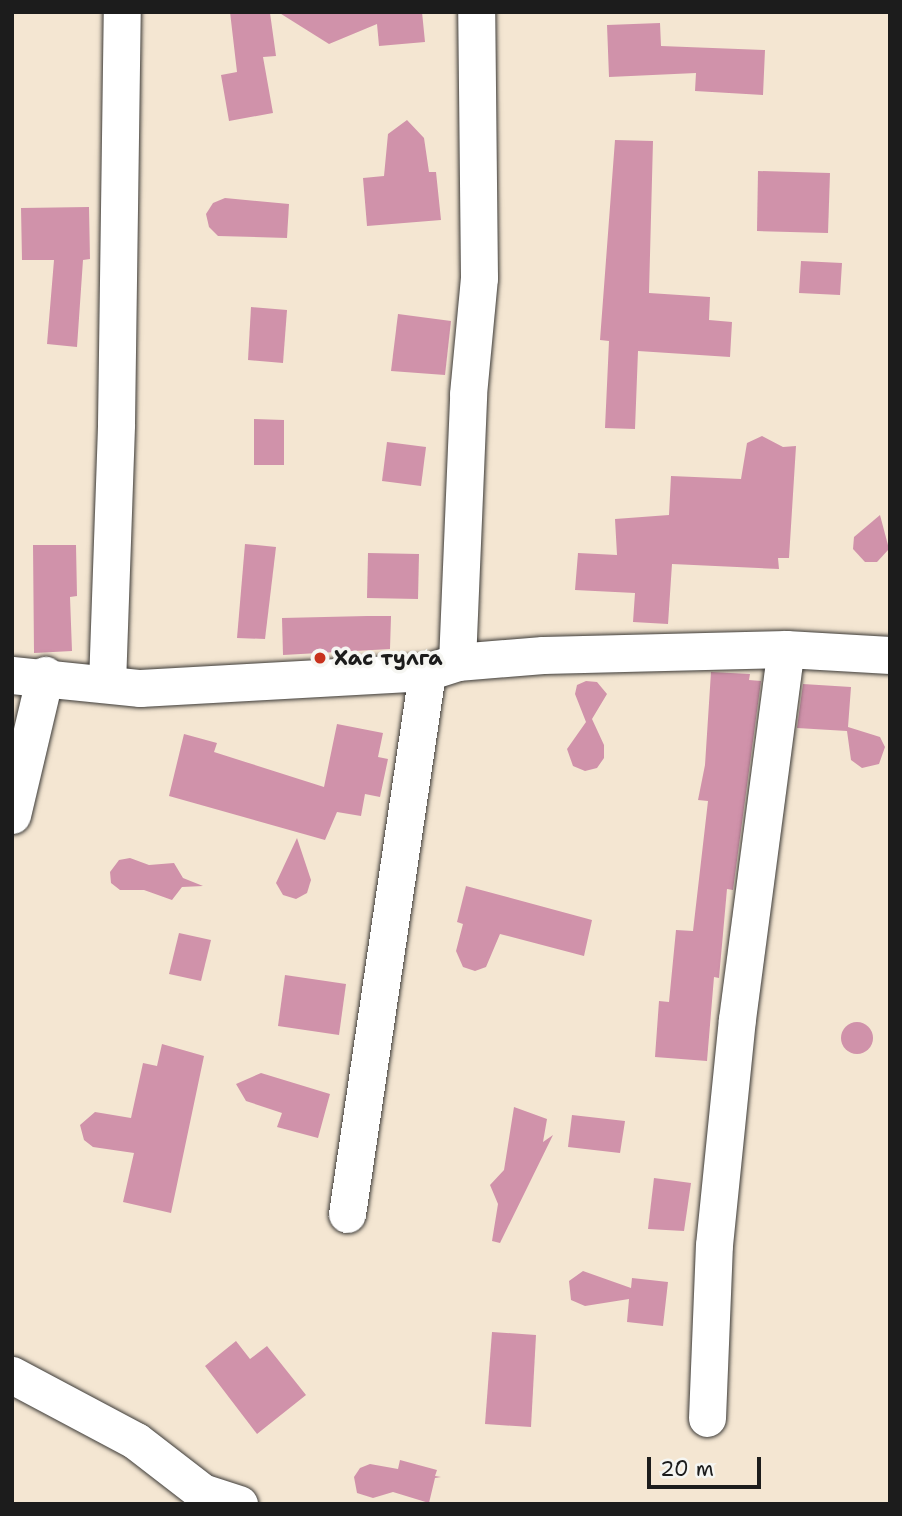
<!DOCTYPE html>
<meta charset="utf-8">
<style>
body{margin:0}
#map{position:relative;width:902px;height:1516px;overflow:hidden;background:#f4e6d2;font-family:"Shantell Sans",sans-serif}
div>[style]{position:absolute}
.building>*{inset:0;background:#d092aa}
.round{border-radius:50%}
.roads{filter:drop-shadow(0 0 2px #3c3a37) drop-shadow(0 0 2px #3c3a37)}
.minor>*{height:37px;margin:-18.5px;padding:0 18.5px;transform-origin:18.5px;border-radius:18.5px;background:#fff}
.dots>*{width:19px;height:19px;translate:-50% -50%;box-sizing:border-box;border:4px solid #f6f6f2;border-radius:50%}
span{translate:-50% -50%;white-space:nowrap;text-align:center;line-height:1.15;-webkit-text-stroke:7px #f6f6f2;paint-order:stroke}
.poi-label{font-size:21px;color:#1c1c1c;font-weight:700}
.left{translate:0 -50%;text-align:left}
.frame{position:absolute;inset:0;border:14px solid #1c1c1c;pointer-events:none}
.scale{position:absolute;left:647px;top:1457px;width:114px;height:32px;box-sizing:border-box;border:4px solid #1c1c1c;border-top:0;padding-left:9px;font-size:21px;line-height:24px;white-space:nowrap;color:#1c1c1c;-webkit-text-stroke:5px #f6f6f2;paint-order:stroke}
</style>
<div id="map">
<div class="building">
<div style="clip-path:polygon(230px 12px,270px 13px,276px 56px,263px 57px,273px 113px,229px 121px,221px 75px,237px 72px)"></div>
<div style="clip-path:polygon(278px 12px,422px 12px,425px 42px,379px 46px,377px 24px,329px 44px)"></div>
<div style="clip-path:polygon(660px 23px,661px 46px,765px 50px,763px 95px,695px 91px,696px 73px,609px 77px,607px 25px)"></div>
<div style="clip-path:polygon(407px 120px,424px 138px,429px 172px,436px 172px,441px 220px,367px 226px,363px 178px,384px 176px,388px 134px)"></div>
<div style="clip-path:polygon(615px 140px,653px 141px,649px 293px,710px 297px,709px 320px,732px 322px,730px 357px,638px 351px,635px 429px,605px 428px,609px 341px,600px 340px)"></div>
<div style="clip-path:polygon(758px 171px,830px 173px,828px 233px,757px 231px)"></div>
<div style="clip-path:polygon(225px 198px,289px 204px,287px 238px,218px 236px,209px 227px,206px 214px,213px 203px)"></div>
<div style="clip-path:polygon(89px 207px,90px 259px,83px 260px,77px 347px,47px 344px,54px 260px,22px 260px,21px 208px)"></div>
<div style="clip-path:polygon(801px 261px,842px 263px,840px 295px,799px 293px)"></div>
<div style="clip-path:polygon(251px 307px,287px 310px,283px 363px,248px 360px)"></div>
<div style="clip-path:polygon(398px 314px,451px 321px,445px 375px,391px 371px)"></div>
<div style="clip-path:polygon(254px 419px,284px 420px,284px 465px,254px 465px)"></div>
<div style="clip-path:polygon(762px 436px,783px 447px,796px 446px,789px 558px,778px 558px,779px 569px,672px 564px,668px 624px,633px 622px,635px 593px,575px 590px,578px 553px,617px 555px,615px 519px,669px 515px,671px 476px,741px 479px,747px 443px)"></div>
<div style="clip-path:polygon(387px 442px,426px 447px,421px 486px,382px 481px)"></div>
<div style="clip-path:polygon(880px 515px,889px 549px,877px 562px,865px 562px,853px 549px,854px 537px)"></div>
<div style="clip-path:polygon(245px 544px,276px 547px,265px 639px,237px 638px)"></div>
<div style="clip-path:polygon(33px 545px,76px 545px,77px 596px,70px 597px,72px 651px,34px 653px)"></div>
<div style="clip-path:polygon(368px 553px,419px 554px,418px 599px,367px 598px)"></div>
<div style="clip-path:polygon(367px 616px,391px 616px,390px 649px,283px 655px,282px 618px)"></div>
<div style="clip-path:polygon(711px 672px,750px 674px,749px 680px,761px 681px,733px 890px,727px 889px,719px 978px,714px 977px,707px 1061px,655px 1057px,659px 1001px,669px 1002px,676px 930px,693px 931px,708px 801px,698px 800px,705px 765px)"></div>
<div style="clip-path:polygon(586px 681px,597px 682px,607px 694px,592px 719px,604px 745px,604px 758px,597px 768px,585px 771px,573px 766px,567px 749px,586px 722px,575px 694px,577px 685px)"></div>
<div style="clip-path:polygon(803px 684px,851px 687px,848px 727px,880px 737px,885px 747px,879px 764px,862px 768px,851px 760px,847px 731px,797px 728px)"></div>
<div style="clip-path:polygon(337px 724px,383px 733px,378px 757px,388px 759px,380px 797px,365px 794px,361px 816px,337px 812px,325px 840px,169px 796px,184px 734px,217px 743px,214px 752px,324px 787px)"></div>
<div style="clip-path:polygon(297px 838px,311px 880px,307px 893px,296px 899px,283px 895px,276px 883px)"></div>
<div style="clip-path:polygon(130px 858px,149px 865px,174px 863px,183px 878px,203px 886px,182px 887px,172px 900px,144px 890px,120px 890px,111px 883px,110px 872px,119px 860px)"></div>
<div style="clip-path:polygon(466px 886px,592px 920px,584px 956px,500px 934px,486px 967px,475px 971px,463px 967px,456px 951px,463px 924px,457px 922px)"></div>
<div style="clip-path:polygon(179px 933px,211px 940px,201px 981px,169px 974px)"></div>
<div style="clip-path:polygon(285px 975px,346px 984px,339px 1035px,278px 1026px)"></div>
<div class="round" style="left:841px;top:1022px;width:32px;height:32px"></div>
<div style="clip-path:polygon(162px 1044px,204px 1056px,171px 1213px,123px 1202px,134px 1153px,93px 1147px,84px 1140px,80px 1125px,95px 1112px,131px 1118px,143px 1063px,157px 1066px)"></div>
<div style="clip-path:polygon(261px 1073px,330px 1094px,318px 1138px,277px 1127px,282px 1113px,246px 1101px,236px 1084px)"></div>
<div style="clip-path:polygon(514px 1107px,547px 1119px,543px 1142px,553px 1135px,500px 1243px,492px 1241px,498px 1204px,490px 1185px,504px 1170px)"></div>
<div style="clip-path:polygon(572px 1115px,625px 1121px,620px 1153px,568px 1147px)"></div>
<div style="clip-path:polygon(654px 1178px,691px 1183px,684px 1231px,648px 1229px)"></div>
<div style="clip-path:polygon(583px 1271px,631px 1288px,632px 1278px,668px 1282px,663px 1326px,627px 1322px,629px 1299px,585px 1306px,571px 1300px,569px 1281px)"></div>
<div style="clip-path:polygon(492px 1332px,536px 1335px,531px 1427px,485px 1424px)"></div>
<div style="clip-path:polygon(236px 1341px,250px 1359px,267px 1346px,306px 1395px,257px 1434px,205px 1366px)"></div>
<div style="clip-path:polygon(400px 1460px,437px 1470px,435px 1476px,441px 1477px,435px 1478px,429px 1503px,393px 1492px,373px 1498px,357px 1493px,354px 1477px,360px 1468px,370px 1464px,398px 1469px)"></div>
</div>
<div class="roads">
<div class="minor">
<div style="left:457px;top:662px;width:268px;rotate:-87.6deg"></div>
<div style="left:468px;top:394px;width:117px;rotate:-84.6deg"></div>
<div style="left:479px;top:278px;width:266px;rotate:-90.6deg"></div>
<div style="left:12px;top:675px;width:129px;rotate:5.8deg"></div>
<div style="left:140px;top:688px;width:287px;rotate:-3.2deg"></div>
<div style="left:427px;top:672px;width:32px;rotate:-18deg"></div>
<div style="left:457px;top:662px;width:86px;rotate:-4.7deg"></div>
<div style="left:543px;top:655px;width:243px;rotate:-1.4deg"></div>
<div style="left:786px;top:649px;width:104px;rotate:3.3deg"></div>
<div style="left:107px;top:684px;width:260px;rotate:-88deg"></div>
<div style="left:116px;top:424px;width:412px;rotate:-89.2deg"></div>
<div style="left:12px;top:815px;width:144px;rotate:-76.7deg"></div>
<div style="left:347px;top:1214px;width:548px;rotate:-81.6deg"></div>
<div style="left:12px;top:1375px;width:140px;rotate:28deg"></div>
<div style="left:136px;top:1441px;width:83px;rotate:37.7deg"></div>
<div style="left:202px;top:1492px;width:39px;rotate:18deg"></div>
<div style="left:707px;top:1418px;width:173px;rotate:-87.7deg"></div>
<div style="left:714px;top:1245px;width:227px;rotate:-84.2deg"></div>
<div style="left:737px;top:1019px;width:373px;rotate:-82.5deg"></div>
</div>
</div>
<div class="dots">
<div style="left:320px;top:658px;background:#c8321e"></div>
</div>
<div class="poi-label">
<span class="left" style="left:334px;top:658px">Хас тулга</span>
</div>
<div class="frame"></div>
<div class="scale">20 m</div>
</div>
